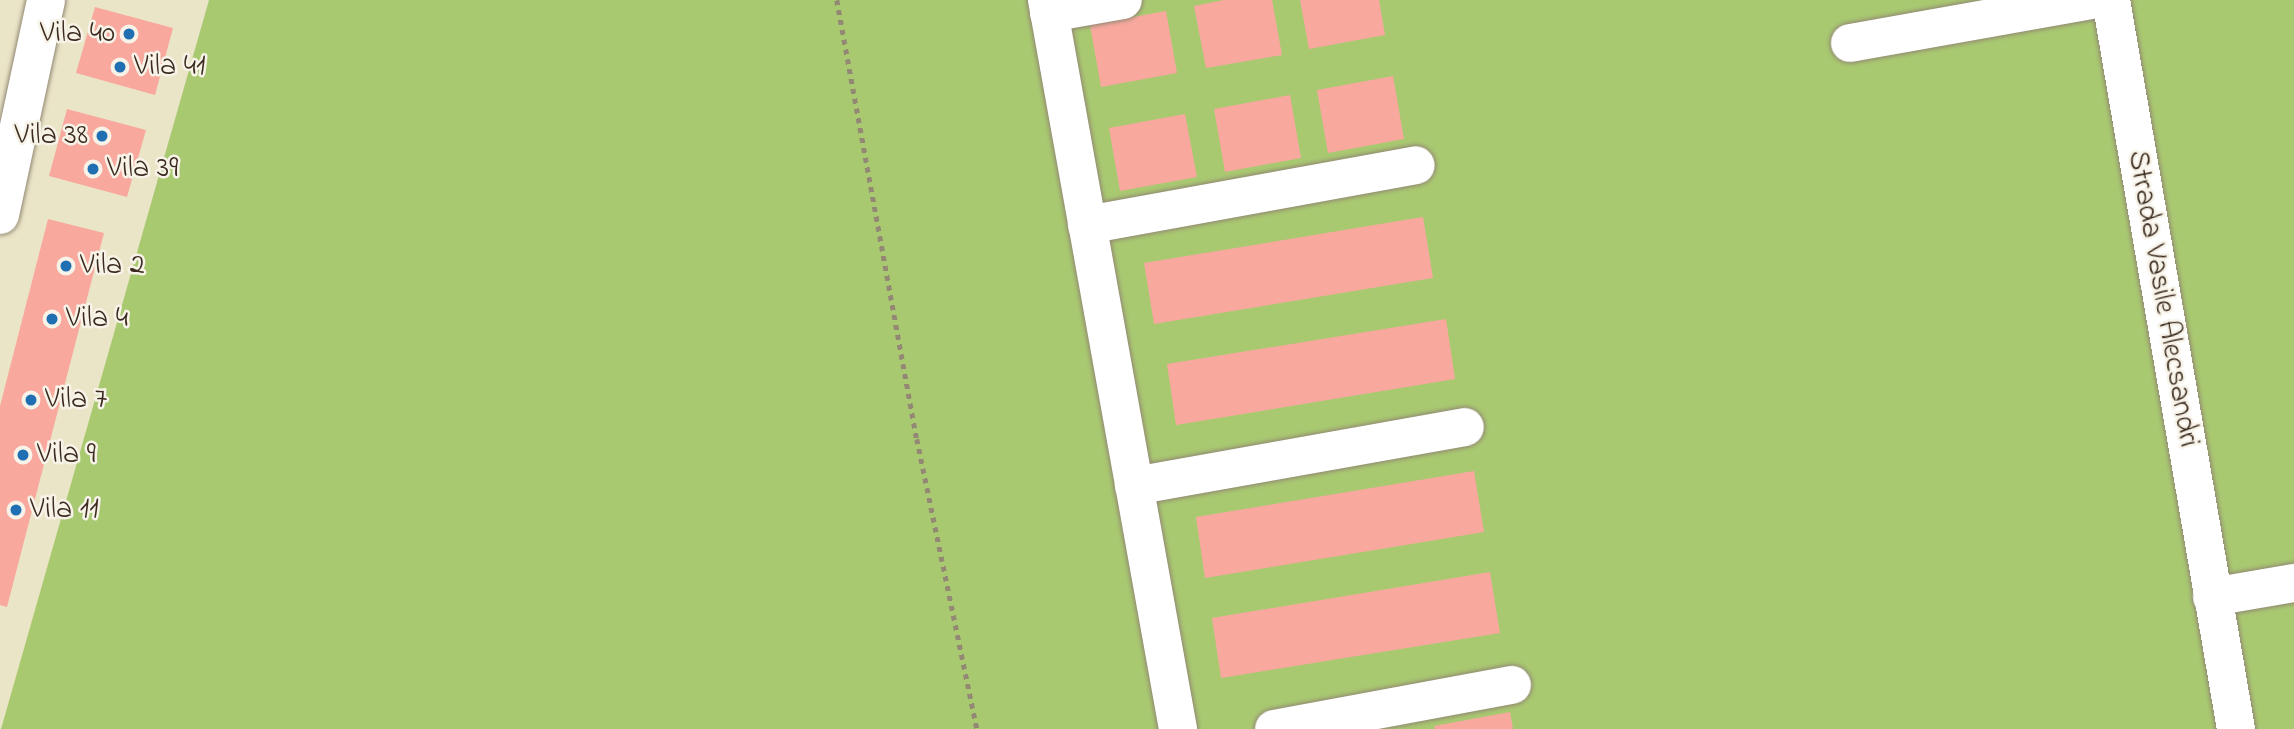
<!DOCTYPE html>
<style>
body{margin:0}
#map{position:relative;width:2294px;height:729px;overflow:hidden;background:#ebe5c8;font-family:"Indie Flower",sans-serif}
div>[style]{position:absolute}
.green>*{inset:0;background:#a9c971}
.building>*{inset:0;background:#f9a89e}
.path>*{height:4.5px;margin-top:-2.25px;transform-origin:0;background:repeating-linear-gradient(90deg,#938873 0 5px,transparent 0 10px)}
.roads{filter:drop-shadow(0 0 2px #938873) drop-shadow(0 0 2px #938873)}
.minor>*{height:38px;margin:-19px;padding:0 19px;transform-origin:19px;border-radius:19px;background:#fff}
.dots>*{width:19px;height:19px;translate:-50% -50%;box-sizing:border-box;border:4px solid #f7f3e8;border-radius:50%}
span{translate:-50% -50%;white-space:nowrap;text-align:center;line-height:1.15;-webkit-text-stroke:5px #f7f3e8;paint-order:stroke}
.poi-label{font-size:30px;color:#3b2a1e}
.right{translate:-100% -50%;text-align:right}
.left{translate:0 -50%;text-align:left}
.street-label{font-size:30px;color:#3b2a1e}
</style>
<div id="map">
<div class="green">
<div style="clip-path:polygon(209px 0,2294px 0,2294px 729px,1px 729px)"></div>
</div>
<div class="building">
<div style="clip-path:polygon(1224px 0,1272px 0,1282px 55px,1206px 68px,1194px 6px)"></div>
<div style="clip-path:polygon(1300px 0,1379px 0,1385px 35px,1309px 49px)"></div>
<div style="clip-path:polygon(95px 7px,173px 28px,155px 95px,76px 73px)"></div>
<div style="clip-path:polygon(1166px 11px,1177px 73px,1101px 87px,1090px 25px)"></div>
<div style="clip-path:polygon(1393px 76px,1404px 139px,1328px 153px,1317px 90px)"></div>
<div style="clip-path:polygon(1290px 95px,1301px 158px,1225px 172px,1214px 109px)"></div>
<div style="clip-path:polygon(67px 109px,146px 130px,127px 197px,49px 176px)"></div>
<div style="clip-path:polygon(1185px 114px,1197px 177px,1120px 191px,1109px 128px)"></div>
<div style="clip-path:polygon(1423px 217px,1433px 278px,1154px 324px,1144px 263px)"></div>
<div style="clip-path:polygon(48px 219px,104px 233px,7px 607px,0 605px,0 406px)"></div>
<div style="clip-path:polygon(1446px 319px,1455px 379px,1176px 425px,1167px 364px)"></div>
<div style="clip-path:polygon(1474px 471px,1484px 532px,1205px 578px,1196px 517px)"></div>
<div style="clip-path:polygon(1490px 572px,1500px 633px,1221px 678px,1212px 618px)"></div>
<div style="clip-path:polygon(1510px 712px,1513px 729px,1435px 729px,1434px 726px)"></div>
</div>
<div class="path">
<div style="left:837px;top:0;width:446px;rotate:79.7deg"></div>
<div style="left:917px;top:439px;width:296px;rotate:78.3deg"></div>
</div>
<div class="roads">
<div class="minor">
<div style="left:1047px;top:0;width:741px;rotate:79.81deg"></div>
<div style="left:2111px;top:0;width:740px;rotate:80.27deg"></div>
<div style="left:1049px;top:13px;width:75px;rotate:-10deg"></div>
<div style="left:1850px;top:43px;width:246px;rotate:-10.1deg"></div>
<div style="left:0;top:215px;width:220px;rotate:-77.9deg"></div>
<div style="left:1087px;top:225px;width:334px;rotate:-10.3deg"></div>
<div style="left:1134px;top:486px;width:336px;rotate:-10.1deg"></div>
<div style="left:2212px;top:597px;width:83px;rotate:-9.7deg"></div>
<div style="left:1274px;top:729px;width:242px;rotate:-10.5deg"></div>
</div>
</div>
<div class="dots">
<div style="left:129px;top:34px;background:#1f6fb2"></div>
<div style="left:120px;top:67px;background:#1f6fb2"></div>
<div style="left:102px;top:136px;background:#1f6fb2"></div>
<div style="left:93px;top:169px;background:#1f6fb2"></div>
<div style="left:66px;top:266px;background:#1f6fb2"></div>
<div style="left:52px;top:319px;background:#1f6fb2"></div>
<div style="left:31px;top:400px;background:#1f6fb2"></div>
<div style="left:23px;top:455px;background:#1f6fb2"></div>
<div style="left:16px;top:510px;background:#1f6fb2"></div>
</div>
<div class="poi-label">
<span class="right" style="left:115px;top:34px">Vila 40</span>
<span class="left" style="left:134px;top:67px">Vila 41</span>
<span class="right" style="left:88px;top:136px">Vila 38</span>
<span class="left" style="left:107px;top:169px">Vila 39</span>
<span class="left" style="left:80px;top:266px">Vila 2</span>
<span class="left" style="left:66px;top:319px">Vila 4</span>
<span class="left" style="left:45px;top:400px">Vila 7</span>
<span class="left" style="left:37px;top:455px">Vila 9</span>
<span class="left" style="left:30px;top:510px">Vila 11</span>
</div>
<div class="street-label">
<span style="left:2162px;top:299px;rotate:80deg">Strada Vasile Alecsandri</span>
</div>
</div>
